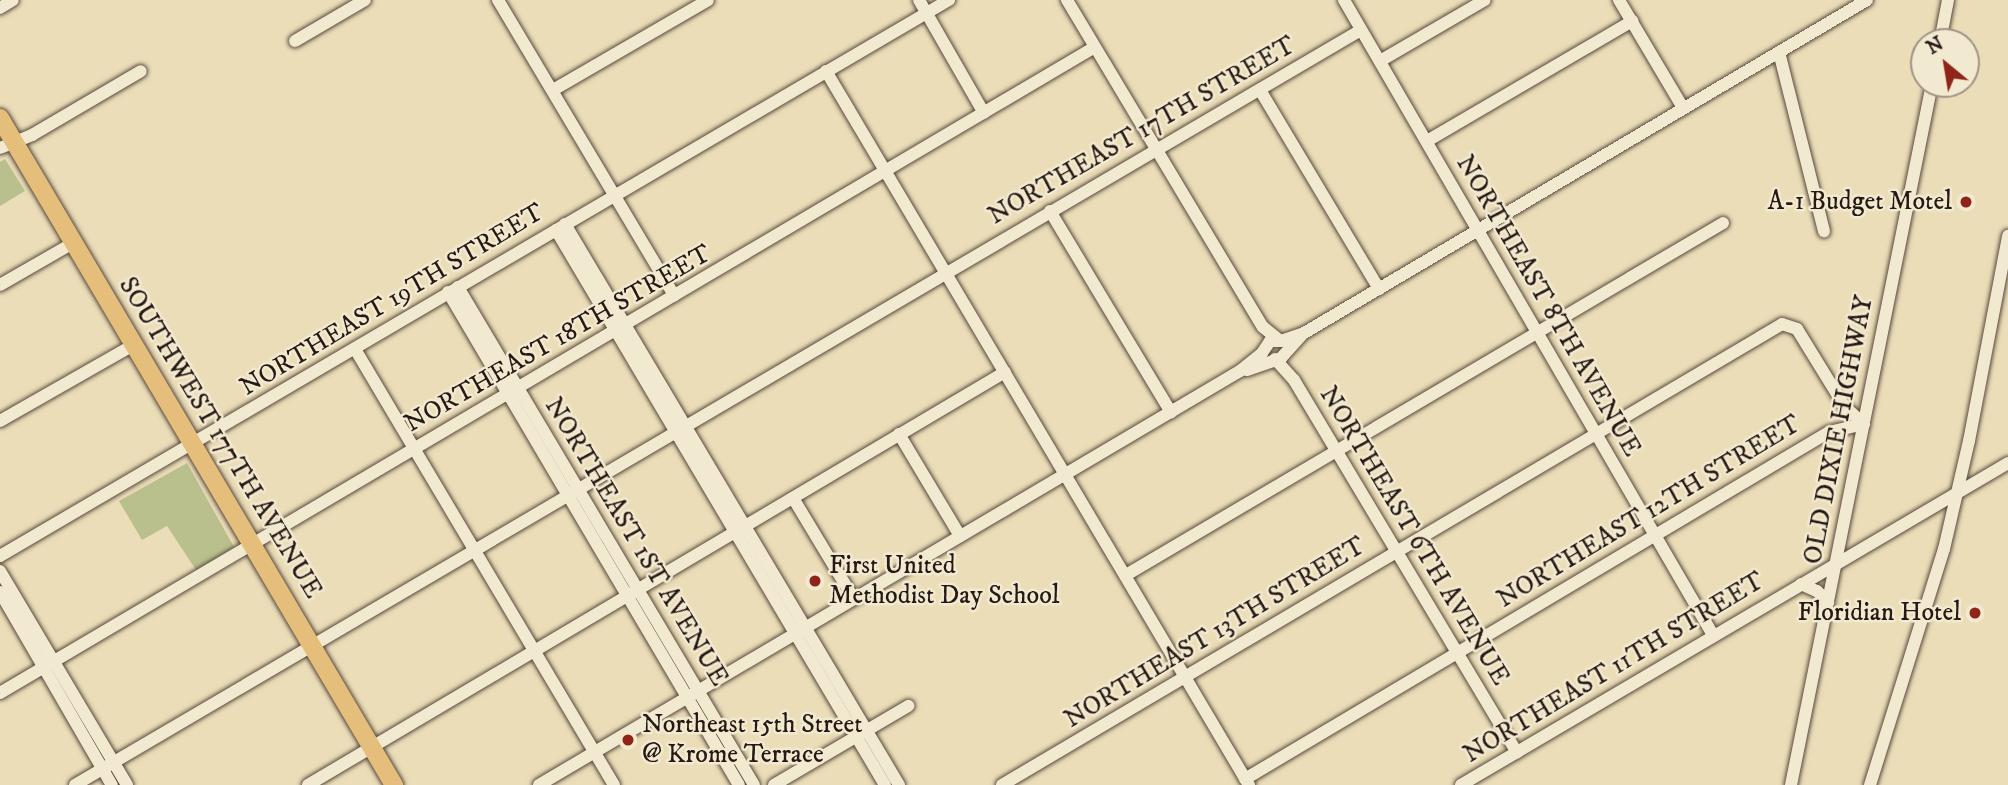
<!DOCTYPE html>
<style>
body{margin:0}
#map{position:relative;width:2008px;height:785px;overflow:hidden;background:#ebddb8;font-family:"IM FELL DW Pica",serif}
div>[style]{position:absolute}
.green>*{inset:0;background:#bac08d}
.roads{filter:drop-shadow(0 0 2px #57493c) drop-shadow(0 0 2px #57493c)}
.minor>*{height:12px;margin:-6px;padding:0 6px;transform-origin:6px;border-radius:6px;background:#f2e9d1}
.highway>*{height:18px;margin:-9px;padding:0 9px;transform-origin:9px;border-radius:9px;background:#e6be7c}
.dots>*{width:19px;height:19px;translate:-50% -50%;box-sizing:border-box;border:4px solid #f2e9d1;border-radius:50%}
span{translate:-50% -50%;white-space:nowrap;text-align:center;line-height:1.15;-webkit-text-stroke:5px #f2e9d1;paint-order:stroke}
.street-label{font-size:26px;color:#261812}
.poi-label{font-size:26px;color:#261812}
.right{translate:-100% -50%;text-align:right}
.left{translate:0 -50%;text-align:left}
.north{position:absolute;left:1910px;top:28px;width:70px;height:70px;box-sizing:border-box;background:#f2e9d1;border:2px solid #a09585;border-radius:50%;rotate:330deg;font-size:19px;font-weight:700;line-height:28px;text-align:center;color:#261812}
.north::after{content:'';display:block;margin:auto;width:24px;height:32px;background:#8f2418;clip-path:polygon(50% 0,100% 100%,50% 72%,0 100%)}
</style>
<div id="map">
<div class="green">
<div style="clip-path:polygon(5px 159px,25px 191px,0 206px,0 162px)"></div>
<div style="clip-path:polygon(187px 463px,234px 547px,196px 570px,167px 526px,142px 540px,119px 501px)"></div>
</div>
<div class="roads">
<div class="minor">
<div style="left:498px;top:0;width:344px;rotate:59.2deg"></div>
<div style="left:919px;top:0;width:130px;rotate:60.1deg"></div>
<div style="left:1067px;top:0;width:381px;rotate:59.1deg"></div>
<div style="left:1263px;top:327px;width:21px;rotate:39deg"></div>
<div style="left:1344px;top:0;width:734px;rotate:59.84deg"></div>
<div style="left:1619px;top:0;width:126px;rotate:59.3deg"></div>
<div style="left:0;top:8px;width:15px;rotate:-32deg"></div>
<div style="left:295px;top:41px;width:81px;rotate:-30.4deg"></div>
<div style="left:1940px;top:42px;width:43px;rotate:-79.2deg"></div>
<div style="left:1779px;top:52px;width:185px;rotate:75.9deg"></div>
<div style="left:1380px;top:61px;width:121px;rotate:-30.2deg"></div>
<div style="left:826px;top:71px;width:830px;rotate:59.36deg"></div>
<div style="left:553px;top:90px;width:179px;rotate:-30.1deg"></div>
<div style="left:1260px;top:90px;width:232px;rotate:59.1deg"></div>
<div style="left:1427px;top:141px;width:238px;rotate:-30.3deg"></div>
<div style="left:0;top:148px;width:35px;rotate:-22deg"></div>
<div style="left:32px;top:135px;width:126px;rotate:-30.4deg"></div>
<div style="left:1050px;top:211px;width:235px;rotate:59deg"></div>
<div style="left:565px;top:224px;width:653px;rotate:59.23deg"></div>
<div style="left:556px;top:230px;width:645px;rotate:59.34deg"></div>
<div style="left:0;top:285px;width:84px;rotate:-29.9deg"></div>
<div style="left:458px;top:287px;width:579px;rotate:59.27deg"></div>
<div style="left:448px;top:292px;width:572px;rotate:59.45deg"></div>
<div style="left:355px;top:349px;width:507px;rotate:59.29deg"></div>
<div style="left:1275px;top:359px;width:28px;rotate:48deg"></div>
<div style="left:1294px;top:380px;width:434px;rotate:59.1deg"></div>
<div style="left:1247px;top:370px;width:36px;rotate:-19deg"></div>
<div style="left:1281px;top:358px;width:30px;rotate:-48deg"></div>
<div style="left:0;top:421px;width:153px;rotate:-29.7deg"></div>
<div style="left:899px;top:434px;width:119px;rotate:59.1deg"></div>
<div style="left:793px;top:498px;width:118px;rotate:58.9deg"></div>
<div style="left:0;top:556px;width:1100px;rotate:-30.37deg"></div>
<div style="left:0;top:571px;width:249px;rotate:59.3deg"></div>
<div style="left:1126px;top:575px;width:693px;rotate:-30.52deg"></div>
<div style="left:1801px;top:584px;width:17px;rotate:24deg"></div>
<div style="left:1817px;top:591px;width:16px;rotate:45deg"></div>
<div style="left:0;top:592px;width:223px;rotate:59.9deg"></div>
<div style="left:0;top:693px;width:1271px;rotate:-30.54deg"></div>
<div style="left:1245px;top:779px;width:679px;rotate:-30.72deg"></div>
<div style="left:1829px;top:432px;width:36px;rotate:-13deg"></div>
<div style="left:75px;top:785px;width:1491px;rotate:-30.42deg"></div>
<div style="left:308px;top:785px;width:810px;rotate:-30.65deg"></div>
<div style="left:539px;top:785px;width:814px;rotate:-30.57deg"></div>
<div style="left:1240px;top:371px;width:28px;rotate:-39deg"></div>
<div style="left:1262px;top:353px;width:14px;rotate:-56deg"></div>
<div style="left:1270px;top:341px;width:11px"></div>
<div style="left:1281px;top:341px;width:24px;rotate:-19deg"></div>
<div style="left:1304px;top:333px;width:654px;rotate:-30.6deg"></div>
<div style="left:774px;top:785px;width:156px;rotate:-30.5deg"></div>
<div style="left:1002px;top:785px;width:906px;rotate:-30.58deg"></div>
<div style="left:1782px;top:324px;width:16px;rotate:18deg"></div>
<div style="left:1797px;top:329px;width:92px;rotate:58.4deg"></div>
<div style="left:1845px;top:407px;width:25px;rotate:42deg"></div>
<div style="left:1461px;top:785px;width:635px;rotate:-30.48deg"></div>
<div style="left:1791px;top:785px;width:715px;rotate:-78.63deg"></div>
<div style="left:1870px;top:785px;width:247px;rotate:-72.6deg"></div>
<div style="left:1944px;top:549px;width:111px;rotate:-77deg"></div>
<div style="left:1969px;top:441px;width:209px;rotate:-79.2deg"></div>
</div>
<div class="highway">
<div style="left:0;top:118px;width:775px;rotate:59.43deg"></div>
</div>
</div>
<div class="dots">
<div style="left:1966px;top:202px;background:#8f2418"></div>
<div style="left:815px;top:581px;background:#8f2418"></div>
<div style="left:1975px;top:613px;background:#8f2418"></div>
<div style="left:628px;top:740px;background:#8f2418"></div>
</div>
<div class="street-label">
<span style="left:1142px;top:131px;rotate:-30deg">NORTHEAST 17TH STREET</span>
<span style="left:392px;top:300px;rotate:-31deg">NORTHEAST 19TH STREET</span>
<span style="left:1548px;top:306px;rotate:60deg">NORTHEAST 8TH AVENUE</span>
<span style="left:558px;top:339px;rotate:-30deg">NORTHEAST 18TH STREET</span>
<span style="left:1839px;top:430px;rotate:-79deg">OLD DIXIE HIGHWAY</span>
<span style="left:220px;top:438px;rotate:59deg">SOUTHWEST 177TH AVENUE</span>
<span style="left:1649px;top:512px;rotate:-31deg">NORTHEAST 12TH STREET</span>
<span style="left:1414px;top:536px;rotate:59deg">NORTHEAST 6TH AVENUE</span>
<span style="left:636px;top:542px;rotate:59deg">NORTHEAST 1ST AVENUE</span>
<span style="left:1215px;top:633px;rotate:-31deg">NORTHEAST 13TH STREET</span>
<span style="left:1614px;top:668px;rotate:-31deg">NORTHEAST 11TH STREET</span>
</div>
<div class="poi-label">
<span class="right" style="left:1952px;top:202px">A-1 Budget Motel</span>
<span class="left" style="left:829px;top:581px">First United<br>Methodist Day School</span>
<span class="right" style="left:1961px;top:613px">Floridian Hotel</span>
<span class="left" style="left:642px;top:740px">Northeast 15th Street<br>@ Krome Terrace</span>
</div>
<div class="north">N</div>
</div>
